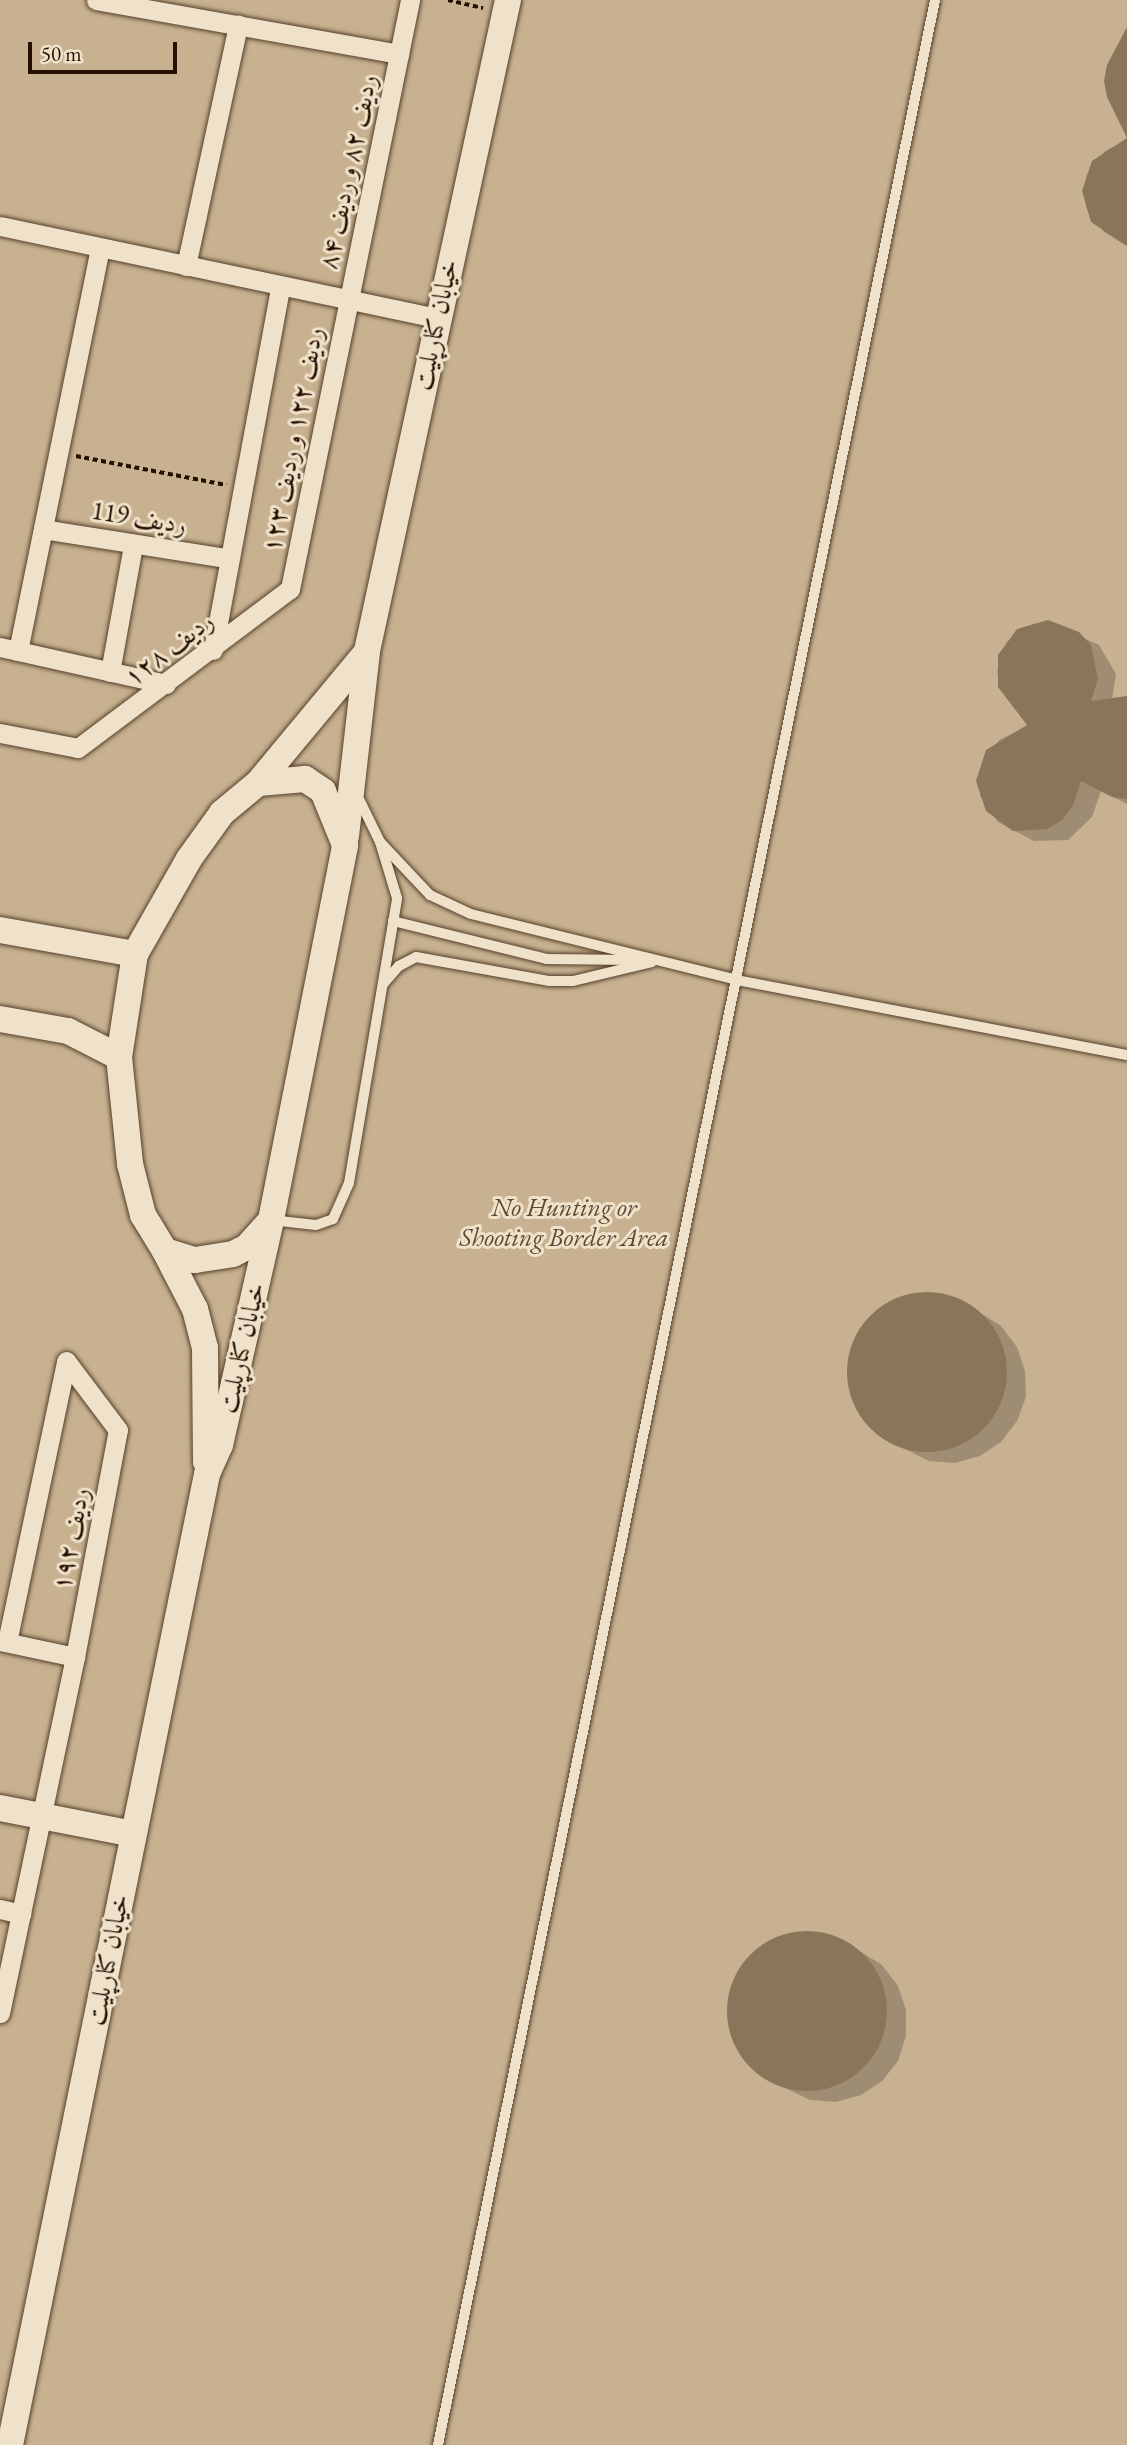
<!DOCTYPE html>
<meta charset="utf-8">
<style>
body{margin:0}
#map{position:relative;width:1127px;height:2445px;overflow:hidden;background:#e8d2ad;font-family:"EB Garamond",Amiri,serif}
div>[style]{position:absolute}
.green>*{inset:0;background:#c7b190}
.shadow>*{inset:0;background:#0003}
.building>*{inset:0;background:#8a755a}
.round{border-radius:50%}
.path>*{height:3.5px;margin-top:-1.75px;transform-origin:0;background:repeating-linear-gradient(90deg,#251000 0 5px,transparent 0 8.5px)}
.roads{filter:drop-shadow(0 0 2px #56402b) drop-shadow(0 0 2px #56402b)}
.lane>*{height:10px;margin:-5px;padding:0 5px;transform-origin:5px;border-radius:5px;background:#f0e2ca}
.street>*{height:19px;margin:-9.5px;padding:0 9.5px;transform-origin:9.5px;border-radius:9.5px;background:#f0e2ca}
.secondary>*{height:26px;margin:-13px;padding:0 13px;transform-origin:13px;border-radius:13px;background:#f0e2ca}
span{translate:-50% -50%;white-space:nowrap;text-align:center;line-height:1.15;-webkit-text-stroke:6px #f0e2ca;paint-order:stroke}
.street-label{font-size:26px;color:#251000}
.park-label{font-size:26px;color:#5e4832;font-style:italic}
.scale{position:absolute;left:28px;top:42px;width:149px;height:32px;box-sizing:border-box;border:4px solid #251000;border-top:0;padding-left:9px;font-size:21px;line-height:24px;white-space:nowrap;color:#251000;-webkit-text-stroke:5px #f0e2ca;paint-order:stroke}
</style>
<div id="map">
<div class="green">
<div style="clip-path:polygon(0 0,1127px 0,1127px 2445px,0 2445px)"></div>
</div>
<div class="shadow">
<div style="clip-path:polygon(1127px 140px,1127px 246px,1104px 232px,1086px 207px,1086px 176px,1105px 151px)"></div>
<div style="clip-path:polygon(1048px 622px,1099px 645px,1116px 674px,1112px 700px,1127px 698px,1127px 804px,1101px 791px,1092px 817px,1068px 840px,1034px 841px,998px 822px,980px 796px,981px 765px,999px 740px,1030px 725px,1000px 686px,997px 671px,1007px 642px,1033px 624px)"></div>
<div style="clip-path:polygon(933px 1293px,959px 1299px,1001px 1326px,1017px 1347px,1025px 1371px,1026px 1397px,1017px 1421px,1001px 1442px,980px 1456px,955px 1463px,929px 1461px,885px 1439px,865px 1421px,852px 1399px,847px 1373px,851px 1347px,864px 1323px,883px 1305px,907px 1295px)"></div>
<div style="clip-path:polygon(814px 1932px,839px 1938px,882px 1965px,898px 1986px,906px 2010px,906px 2036px,898px 2061px,882px 2081px,861px 2095px,836px 2102px,810px 2100px,765px 2078px,746px 2061px,733px 2038px,728px 2012px,732px 1986px,744px 1963px,764px 1945px,788px 1934px)"></div>
</div>
<div class="building">
<div style="clip-path:polygon(1127px 27px,1127px 138px,1107px 97px,1104px 81px,1107px 65px)"></div>
<div style="clip-path:polygon(1127px 138px,1127px 246px,1091px 222px,1082px 191px,1092px 161px)"></div>
<div style="clip-path:polygon(1048px 620px,1079px 632px,1091px 645px,1098px 679px,1091px 701px,1127px 696px,1127px 799px,1112px 797px,1081px 781px,1073px 806px,1062px 820px,1047px 829px,1013px 831px,986px 811px,976px 781px,986px 750px,1027px 725px,998px 687px,998px 655px,1017px 629px)"></div>
<div class="round" style="left:847px;top:1292px;width:160px;height:160px"></div>
<div class="round" style="left:727px;top:1931px;width:160px;height:160px"></div>
</div>
<div class="path">
<div style="left:448px;top:0;width:36px;rotate:13deg"></div>
<div style="left:76px;top:456px;width:153px;rotate:10.9deg"></div>
</div>
<div class="roads">
<div class="lane">
<div style="left:380px;top:842px;width:73px;rotate:46.7deg"></div>
<div style="left:430px;top:895px;width:45px;rotate:24.9deg"></div>
<div style="left:471px;top:914px;width:274px;rotate:13.9deg"></div>
<div style="left:737px;top:980px;width:397px;rotate:10.9deg"></div>
<div style="left:393px;top:921px;width:158px;rotate:13.9deg"></div>
<div style="left:546px;top:959px;width:89px;rotate:0.6deg"></div>
<div style="left:384px;top:983px;width:23px;rotate:-49deg"></div>
<div style="left:399px;top:966px;width:19px;rotate:-28deg"></div>
<div style="left:416px;top:957px;width:136px;rotate:10.2deg"></div>
<div style="left:550px;top:981px;width:23px"></div>
<div style="left:573px;top:981px;width:81px;rotate:-13.5deg"></div>
<div style="left:271px;top:1220px;width:45px;rotate:6.3deg"></div>
<div style="left:316px;top:1225px;width:18px;rotate:-19deg"></div>
<div style="left:333px;top:1219px;width:39px;rotate:-66deg"></div>
<div style="left:349px;top:1183px;width:289px;rotate:-80.4deg"></div>
<div style="left:397px;top:898px;width:59px;rotate:-106.9deg"></div>
<div style="left:380px;top:842px;width:52px;rotate:-116.1deg"></div>
<div style="left:438px;top:2445px;width:2495px;rotate:-78.51deg"></div>
</div>
<div class="street">
<div style="left:96px;top:0;width:308px;rotate:10.1deg"></div>
<div style="left:0;top:226px;width:447px;rotate:11.9deg"></div>
<div style="left:186px;top:266px;width:247px;rotate:-77.8deg"></div>
<div style="left:43px;top:529px;width:186px;rotate:9deg"></div>
<div style="left:0;top:647px;width:170px;rotate:12.6deg"></div>
<div style="left:213px;top:650px;width:369px;rotate:-79.5deg"></div>
<div style="left:18px;top:651px;width:411px;rotate:-78.5deg"></div>
<div style="left:110px;top:672px;width:129px;rotate:-79.7deg"></div>
<div style="left:0;top:733px;width:79px;rotate:10.9deg"></div>
<div style="left:78px;top:748px;width:265px;rotate:-36.9deg"></div>
<div style="left:290px;top:589px;width:601px;rotate:-78.48deg"></div>
<div style="left:0;top:1641px;width:77px;rotate:12deg"></div>
<div style="left:7px;top:1642px;width:287px;rotate:-78.1deg"></div>
<div style="left:0;top:1909px;width:22px;rotate:13deg"></div>
<div style="left:0;top:2013px;width:364px;rotate:-78.1deg"></div>
<div style="left:75px;top:1657px;width:231px;rotate:-79.3deg"></div>
<div style="left:118px;top:1430px;width:86px;rotate:-127deg"></div>
</div>
<div class="secondary">
<div style="left:258px;top:783px;width:169px;rotate:-50.3deg"></div>
<div style="left:346px;top:836px;width:186px;rotate:-83.5deg"></div>
<div style="left:367px;top:651px;width:666px;rotate:-77.78deg"></div>
<div style="left:0;top:930px;width:137px;rotate:10.1deg"></div>
<div style="left:0;top:1019px;width:69px;rotate:10deg"></div>
<div style="left:68px;top:1031px;width:57px;rotate:27deg"></div>
<div style="left:165px;top:1251px;width:65px;rotate:62.7deg"></div>
<div style="left:195px;top:1309px;width:40px;rotate:75.6deg"></div>
<div style="left:205px;top:1348px;width:114px;rotate:89.5deg"></div>
<div style="left:0;top:1808px;width:136px;rotate:11deg"></div>
<div style="left:10px;top:2445px;width:991px;rotate:-78.53deg"></div>
<div style="left:207px;top:1474px;width:32px;rotate:-66deg"></div>
<div style="left:220px;top:1445px;width:231px;rotate:-77.2deg"></div>
<div style="left:271px;top:1220px;width:382px;rotate:-78.8deg"></div>
<div style="left:345px;top:845px;width:58px;rotate:-112.2deg"></div>
<div style="left:323px;top:791px;width:22px;rotate:-146deg"></div>
<div style="left:305px;top:779px;width:47px;rotate:175.1deg"></div>
<div style="left:258px;top:783px;width:47px;rotate:140.2deg"></div>
<div style="left:222px;top:813px;width:57px;rotate:125.7deg"></div>
<div style="left:189px;top:859px;width:109px;rotate:119.6deg"></div>
<div style="left:135px;top:954px;width:104px;rotate:98.8deg"></div>
<div style="left:119px;top:1057px;width:108px;rotate:84.1deg"></div>
<div style="left:130px;top:1164px;width:53px;rotate:75.7deg"></div>
<div style="left:143px;top:1215px;width:42px;rotate:58.6deg"></div>
<div style="left:165px;top:1251px;width:31px;rotate:17deg"></div>
<div style="left:195px;top:1260px;width:38px;rotate:-9deg"></div>
<div style="left:233px;top:1254px;width:16px;rotate:-27deg"></div>
<div style="left:247px;top:1247px;width:36px;rotate:-48deg"></div>
</div>
</div>
<div class="street-label">
<span style="left:348px;top:172px;rotate:-78deg">ردیف ۸۲ و ردیف ۸۴</span>
<span style="left:436px;top:325px;rotate:-78deg">خیابان کنارپلیت</span>
<span style="left:293px;top:440px;rotate:-79deg">ردیف ۱۲۲ و ردیف ۱۲۳</span>
<span style="left:139px;top:518px;rotate:9deg">ردیف 119</span>
<span style="left:169px;top:649px;rotate:-37deg">ردیف ۱۲۸</span>
<span style="left:242px;top:1348px;rotate:-77deg">خیابان کنارپلیت</span>
<span style="left:71px;top:1539px;rotate:-79deg">ردیف ۱۹۲</span>
<span style="left:108px;top:1960px;rotate:-79deg">خیابان کنارپلیت</span>
</div>
<div class="park-label">
<span style="left:564px;top:1223px">No Hunting or<br>Shooting Border Area</span>
</div>
<div class="scale">50 m</div>
</div>
